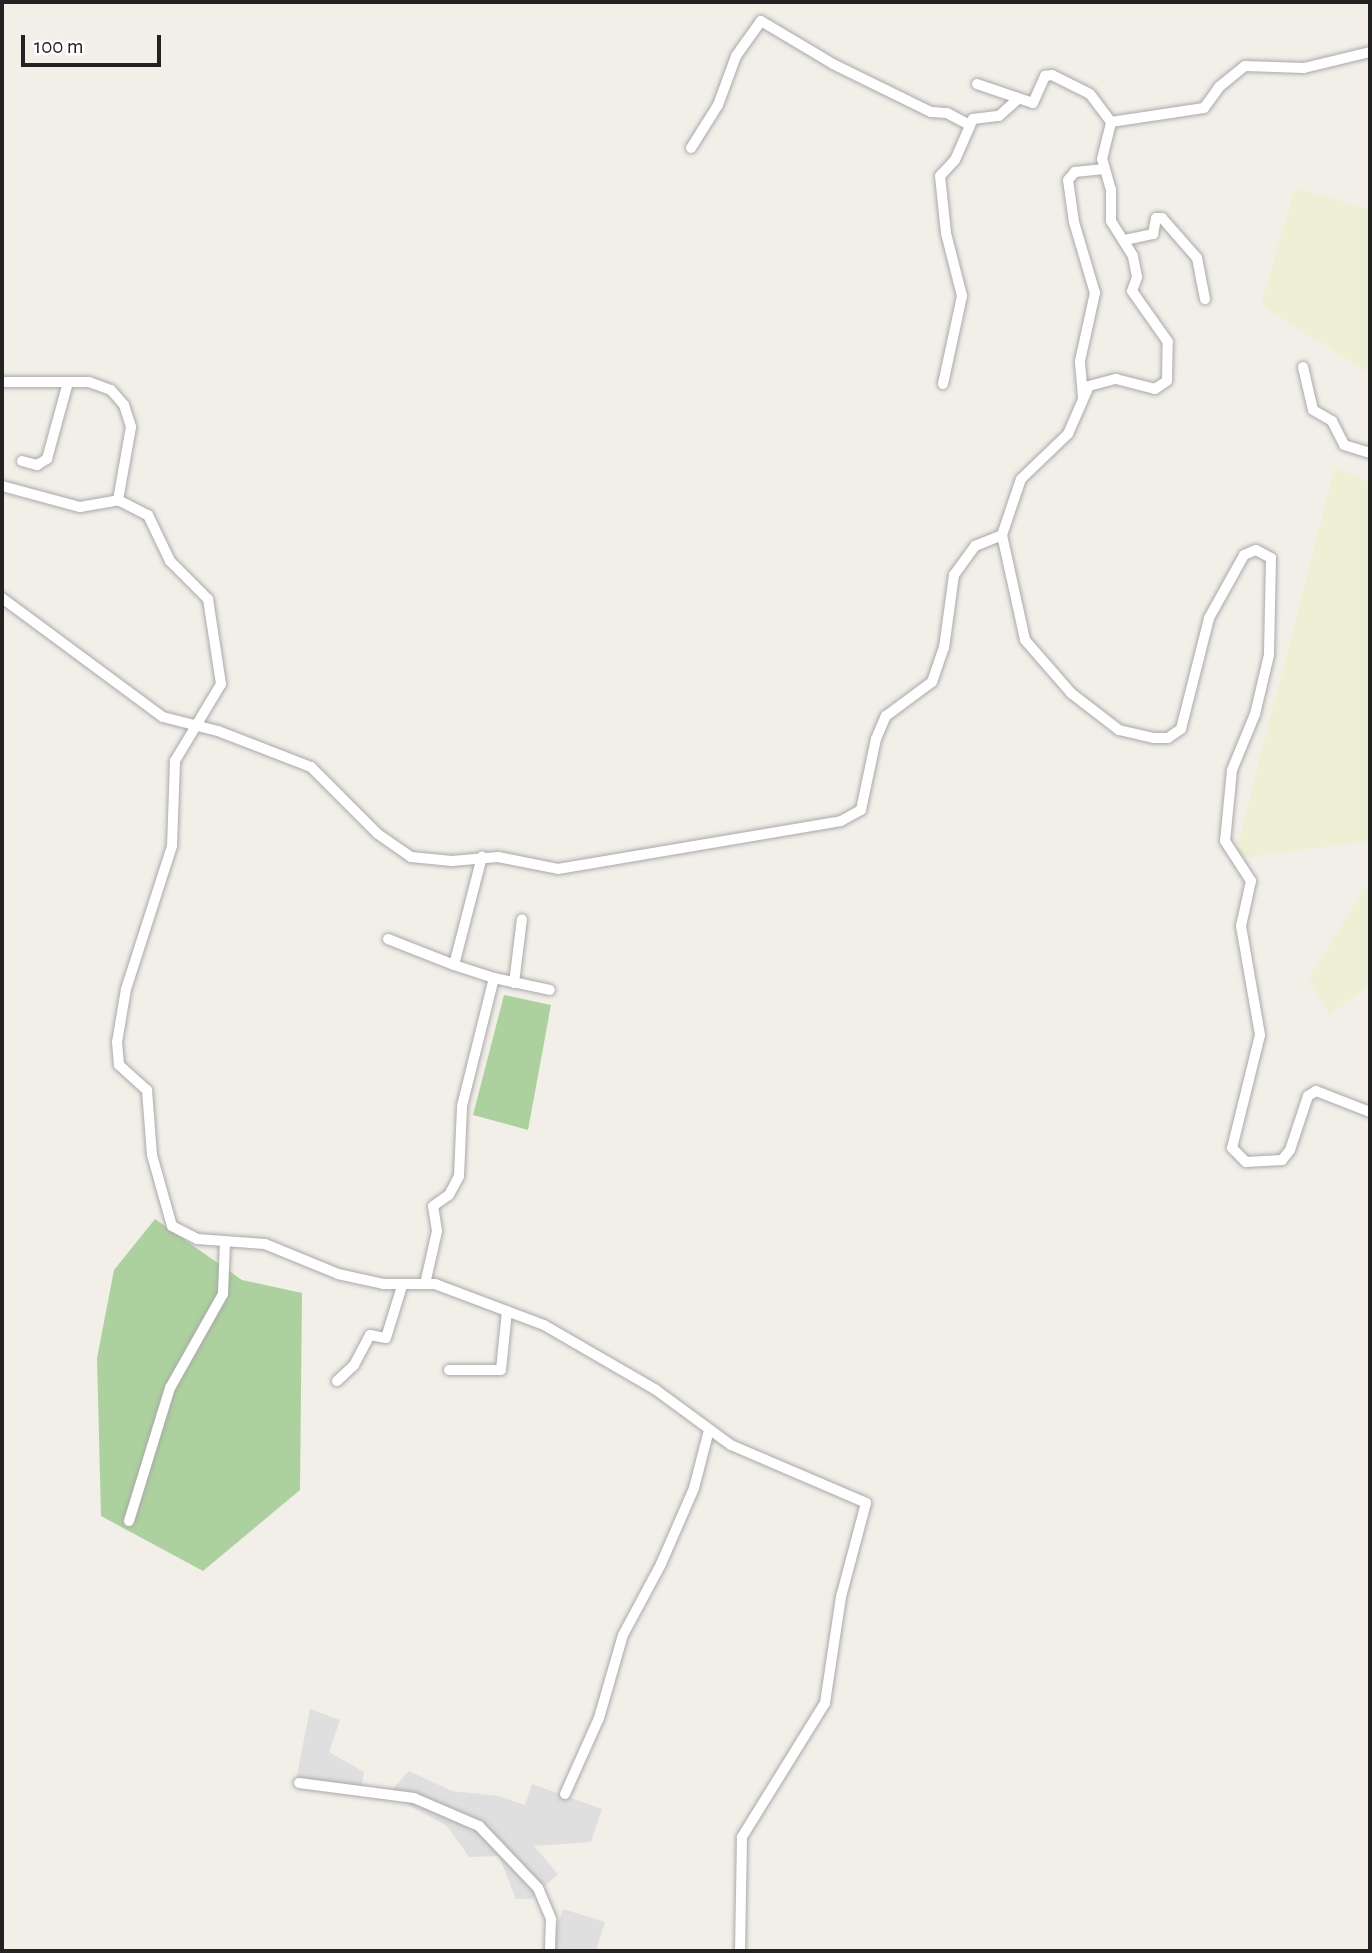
<!DOCTYPE html>
<style>
body{margin:0}
#map{position:relative;width:1372px;height:1953px;overflow:hidden;background:#f2efe9;font-family:"Alegreya Sans",sans-serif}
div>[style]{position:absolute}
.residential>*{inset:0;background:#e0dfdf}
.farmland>*{inset:0;background:#eef0d5}
.forest>*{inset:0;background:#add19e}
.roads{filter:drop-shadow(0 0 2px #a9a9a9) drop-shadow(0 0 2px #a9a9a9)}
.street>*{height:10px;margin:-5px;padding:0 5px;transform-origin:5px;border-radius:5px;background:#fff}
span{translate:-50% -50%;white-space:nowrap;text-align:center;line-height:1.15;-webkit-text-stroke:5px #fff;paint-order:stroke}
.frame{position:absolute;inset:0;border:4px solid #222;pointer-events:none}
.scale{position:absolute;left:21px;top:35px;width:140px;height:32px;box-sizing:border-box;border:4px solid #222;border-top:0;padding-left:9px;font-size:21px;line-height:24px;white-space:nowrap;color:#222;-webkit-text-stroke:5px #fff;paint-order:stroke}
</style>
<div id="map">
<div class="residential">
<div style="clip-path:polygon(310px 1709px,340px 1720px,329px 1752px,364px 1772px,361px 1787px,296px 1780px)"></div>
<div style="clip-path:polygon(409px 1771px,452px 1791px,499px 1796px,525px 1805px,532px 1784px,602px 1809px,591px 1842px,534px 1846px,558px 1874px,531px 1899px,516px 1899px,499px 1856px,469px 1857px,447px 1826px,388px 1794px)"></div>
<div style="clip-path:polygon(563px 1909px,605px 1922px,596px 1951px,550px 1949px)"></div>
</div>
<div class="farmland">
<div style="clip-path:polygon(1295px 188px,1370px 209px,1370px 374px,1261px 305px)"></div>
<div style="clip-path:polygon(1335px 467px,1370px 482px,1370px 841px,1234px 859px)"></div>
<div style="clip-path:polygon(1370px 879px,1370px 985px,1329px 1015px,1309px 978px)"></div>
</div>
<div class="forest">
<div style="clip-path:polygon(504px 995px,551px 1005px,528px 1130px,473px 1115px)"></div>
<div style="clip-path:polygon(155px 1219px,242px 1280px,302px 1293px,300px 1490px,203px 1571px,101px 1516px,97px 1358px,114px 1270px)"></div>
</div>
<div class="roads">
<div class="street">
<div style="left:977px;top:84px;width:59px;rotate:18.7deg"></div>
<div style="left:1033px;top:103px;width:30px;rotate:-66deg"></div>
<div style="left:1045px;top:76px;width:7px;rotate:-8deg"></div>
<div style="left:1052px;top:75px;width:42px;rotate:26.6deg"></div>
<div style="left:1090px;top:94px;width:35px;rotate:53deg"></div>
<div style="left:691px;top:148px;width:51px;rotate:-57.9deg"></div>
<div style="left:718px;top:105px;width:52px;rotate:-69.8deg"></div>
<div style="left:736px;top:56px;width:43px;rotate:-54.5deg"></div>
<div style="left:761px;top:21px;width:84px;rotate:30.8deg"></div>
<div style="left:833px;top:64px;width:109px;rotate:26.1deg"></div>
<div style="left:931px;top:112px;width:16px;rotate:4deg"></div>
<div style="left:947px;top:113px;width:24px;rotate:28deg"></div>
<div style="left:1125px;top:240px;width:29px;rotate:-12deg"></div>
<div style="left:1153px;top:234px;width:16px;rotate:-79deg"></div>
<div style="left:1156px;top:218px;width:6px"></div>
<div style="left:1162px;top:218px;width:53px;rotate:48.8deg"></div>
<div style="left:1197px;top:258px;width:42px;rotate:79deg"></div>
<div style="left:1303px;top:367px;width:44px;rotate:76.9deg"></div>
<div style="left:1313px;top:410px;width:22px;rotate:30deg"></div>
<div style="left:1332px;top:421px;width:27px;rotate:63deg"></div>
<div style="left:1344px;top:445px;width:27px;rotate:17deg"></div>
<div style="left:2px;top:382px;width:87px"></div>
<div style="left:89px;top:382px;width:23px;rotate:20deg"></div>
<div style="left:111px;top:390px;width:20px;rotate:49deg"></div>
<div style="left:124px;top:405px;width:23px;rotate:72deg"></div>
<div style="left:131px;top:427px;width:74px;rotate:100.1deg"></div>
<div style="left:118px;top:500px;width:34px;rotate:27deg"></div>
<div style="left:148px;top:515px;width:51px;rotate:64.4deg"></div>
<div style="left:170px;top:561px;width:54px;rotate:45deg"></div>
<div style="left:208px;top:599px;width:86px;rotate:81.3deg"></div>
<div style="left:221px;top:684px;width:90px;rotate:120.9deg"></div>
<div style="left:175px;top:761px;width:85px;rotate:92deg"></div>
<div style="left:172px;top:846px;width:150px;rotate:107.8deg"></div>
<div style="left:126px;top:989px;width:54px;rotate:99.6deg"></div>
<div style="left:117px;top:1042px;width:23px;rotate:85deg"></div>
<div style="left:119px;top:1065px;width:38px;rotate:42deg"></div>
<div style="left:147px;top:1090px;width:65px;rotate:85.6deg"></div>
<div style="left:152px;top:1155px;width:74px;rotate:74.3deg"></div>
<div style="left:172px;top:1226px;width:28px;rotate:27deg"></div>
<div style="left:197px;top:1239px;width:68px;rotate:4.2deg"></div>
<div style="left:265px;top:1244px;width:79px;rotate:22.3deg"></div>
<div style="left:338px;top:1274px;width:46px;rotate:12.5deg"></div>
<div style="left:383px;top:1284px;width:52px"></div>
<div style="left:435px;top:1284px;width:116px;rotate:20.6deg"></div>
<div style="left:544px;top:1325px;width:129px;rotate:30.1deg"></div>
<div style="left:656px;top:1390px;width:93px;rotate:36.3deg"></div>
<div style="left:731px;top:1445px;width:147px;rotate:23.2deg"></div>
<div style="left:866px;top:1503px;width:97px;rotate:104.9deg"></div>
<div style="left:841px;top:1597px;width:107px;rotate:98.6deg"></div>
<div style="left:825px;top:1703px;width:158px;rotate:121.8deg"></div>
<div style="left:742px;top:1837px;width:114px;rotate:91deg"></div>
<div style="left:943px;top:384px;width:90px;rotate:-77.8deg"></div>
<div style="left:962px;top:296px;width:65px;rotate:-104.3deg"></div>
<div style="left:946px;top:233px;width:57px;rotate:-96deg"></div>
<div style="left:940px;top:176px;width:22px;rotate:-47deg"></div>
<div style="left:955px;top:160px;width:45px;rotate:-66.3deg"></div>
<div style="left:973px;top:119px;width:26px;rotate:-7deg"></div>
<div style="left:999px;top:116px;width:25px;rotate:-42deg"></div>
<div style="left:1083px;top:397px;width:36px;rotate:-95deg"></div>
<div style="left:1080px;top:361px;width:70px;rotate:-77.6deg"></div>
<div style="left:1095px;top:293px;width:74px;rotate:-106.5deg"></div>
<div style="left:1074px;top:222px;width:42px;rotate:-98.1deg"></div>
<div style="left:1068px;top:180px;width:11px;rotate:-49deg"></div>
<div style="left:1075px;top:172px;width:29px;rotate:-6deg"></div>
<div style="left:22px;top:461px;width:16px;rotate:15deg"></div>
<div style="left:37px;top:465px;width:12px;rotate:-31deg"></div>
<div style="left:47px;top:459px;width:80px;rotate:-74.7deg"></div>
<div style="left:2px;top:486px;width:81px;rotate:15.1deg"></div>
<div style="left:80px;top:507px;width:39px;rotate:-10deg"></div>
<div style="left:1002px;top:535px;width:107px;rotate:77.6deg"></div>
<div style="left:1025px;top:640px;width:70px;rotate:49deg"></div>
<div style="left:1071px;top:693px;width:61px;rotate:37.6deg"></div>
<div style="left:1119px;top:730px;width:36px;rotate:13deg"></div>
<div style="left:1154px;top:738px;width:14px"></div>
<div style="left:1168px;top:738px;width:16px;rotate:-35deg"></div>
<div style="left:1181px;top:729px;width:114px;rotate:-75.8deg"></div>
<div style="left:1209px;top:618px;width:72px;rotate:-60.9deg"></div>
<div style="left:1244px;top:555px;width:13px;rotate:-23deg"></div>
<div style="left:1256px;top:550px;width:17px;rotate:28deg"></div>
<div style="left:1271px;top:558px;width:97px;rotate:91.2deg"></div>
<div style="left:1269px;top:655px;width:61px;rotate:103.3deg"></div>
<div style="left:1255px;top:714px;width:61px;rotate:112.3deg"></div>
<div style="left:1232px;top:770px;width:71px;rotate:95.6deg"></div>
<div style="left:1225px;top:841px;width:48px;rotate:57deg"></div>
<div style="left:1251px;top:881px;width:46px;rotate:102.5deg"></div>
<div style="left:1241px;top:926px;width:111px;rotate:80.1deg"></div>
<div style="left:1260px;top:1035px;width:116px;rotate:103.9deg"></div>
<div style="left:1232px;top:1148px;width:20px;rotate:45deg"></div>
<div style="left:1246px;top:1162px;width:36px;rotate:-3deg"></div>
<div style="left:1282px;top:1160px;width:13px;rotate:-51deg"></div>
<div style="left:1290px;top:1150px;width:57px;rotate:-71.6deg"></div>
<div style="left:1308px;top:1096px;width:9px;rotate:-32deg"></div>
<div style="left:1316px;top:1091px;width:58px;rotate:21.3deg"></div>
<div style="left:2px;top:598px;width:200px;rotate:36.5deg"></div>
<div style="left:163px;top:717px;width:57px;rotate:14.3deg"></div>
<div style="left:218px;top:731px;width:100px;rotate:21.2deg"></div>
<div style="left:311px;top:767px;width:95px;rotate:45deg"></div>
<div style="left:378px;top:834px;width:40px;rotate:34.9deg"></div>
<div style="left:411px;top:857px;width:41px;rotate:5.6deg"></div>
<div style="left:452px;top:861px;width:46px;rotate:-5deg"></div>
<div style="left:498px;top:857px;width:61px;rotate:11.3deg"></div>
<div style="left:558px;top:869px;width:287px;rotate:-9.6deg"></div>
<div style="left:841px;top:821px;width:23px;rotate:-29deg"></div>
<div style="left:861px;top:810px;width:73px;rotate:-78.1deg"></div>
<div style="left:876px;top:739px;width:25px;rotate:-67deg"></div>
<div style="left:886px;top:716px;width:57px;rotate:-36.5deg"></div>
<div style="left:932px;top:682px;width:36px;rotate:-71deg"></div>
<div style="left:944px;top:648px;width:74px;rotate:-82.2deg"></div>
<div style="left:954px;top:575px;width:36px;rotate:-54deg"></div>
<div style="left:975px;top:546px;width:29px;rotate:-22deg"></div>
<div style="left:1002px;top:535px;width:59px;rotate:-71.3deg"></div>
<div style="left:1021px;top:479px;width:65px;rotate:-43.8deg"></div>
<div style="left:1068px;top:434px;width:52px;rotate:-66.4deg"></div>
<div style="left:1089px;top:386px;width:28px;rotate:-15deg"></div>
<div style="left:1116px;top:379px;width:40px;rotate:14.4deg"></div>
<div style="left:1155px;top:389px;width:14px;rotate:-34deg"></div>
<div style="left:1167px;top:381px;width:39px;rotate:-89deg"></div>
<div style="left:1168px;top:342px;width:62px;rotate:-125.2deg"></div>
<div style="left:1132px;top:291px;width:15px;rotate:-70deg"></div>
<div style="left:1137px;top:277px;width:21px;rotate:-101deg"></div>
<div style="left:1133px;top:256px;width:41px;rotate:-122.2deg"></div>
<div style="left:1111px;top:221px;width:31px;rotate:-90deg"></div>
<div style="left:1111px;top:190px;width:32px;rotate:-106deg"></div>
<div style="left:1102px;top:159px;width:38px;rotate:-76deg"></div>
<div style="left:1111px;top:122px;width:94px;rotate:-8.6deg"></div>
<div style="left:1204px;top:108px;width:26px;rotate:-54deg"></div>
<div style="left:1219px;top:87px;width:33px;rotate:-39deg"></div>
<div style="left:1245px;top:66px;width:59px;rotate:1.9deg"></div>
<div style="left:1304px;top:68px;width:68px;rotate:-13.6deg"></div>
<div style="left:388px;top:939px;width:71px;rotate:21.5deg"></div>
<div style="left:494px;top:978px;width:57px;rotate:12.1deg"></div>
<div style="left:514px;top:983px;width:64px;rotate:-82.9deg"></div>
<div style="left:425px;top:1284px;width:54px;rotate:-77.2deg"></div>
<div style="left:437px;top:1231px;width:25px;rotate:-99deg"></div>
<div style="left:433px;top:1206px;width:19px;rotate:-35deg"></div>
<div style="left:449px;top:1195px;width:21px;rotate:-62deg"></div>
<div style="left:459px;top:1176px;width:70px;rotate:-87.5deg"></div>
<div style="left:462px;top:1106px;width:132px;rotate:-76deg"></div>
<div style="left:494px;top:978px;width:42px;rotate:-162deg"></div>
<div style="left:454px;top:965px;width:112px;rotate:-75.5deg"></div>
<div style="left:449px;top:1370px;width:52px"></div>
<div style="left:501px;top:1370px;width:59px;rotate:-84.2deg"></div>
<div style="left:337px;top:1381px;width:23px;rotate:-43deg"></div>
<div style="left:354px;top:1365px;width:34px;rotate:-62deg"></div>
<div style="left:370px;top:1335px;width:16px;rotate:11deg"></div>
<div style="left:386px;top:1338px;width:54px;rotate:-72.9deg"></div>
<div style="left:129px;top:1521px;width:139px;rotate:-72.9deg"></div>
<div style="left:170px;top:1388px;width:108px;rotate:-60.6deg"></div>
<div style="left:223px;top:1294px;width:52px;rotate:-87.8deg"></div>
<div style="left:299px;top:1783px;width:116px;rotate:7.4deg"></div>
<div style="left:414px;top:1798px;width:71px;rotate:23.3deg"></div>
<div style="left:479px;top:1826px;width:86px;rotate:46.4deg"></div>
<div style="left:538px;top:1888px;width:34px;rotate:67deg"></div>
<div style="left:551px;top:1919px;width:32px;rotate:92deg"></div>
<div style="left:565px;top:1794px;width:83px;rotate:-65.9deg"></div>
<div style="left:599px;top:1718px;width:86px;rotate:-73.9deg"></div>
<div style="left:623px;top:1635px;width:81px;rotate:-61.8deg"></div>
<div style="left:661px;top:1564px;width:83px;rotate:-66.5deg"></div>
<div style="left:694px;top:1488px;width:60px;rotate:-75.5deg"></div>
</div>
</div>
<div class="frame"></div>
<div class="scale">100 m</div>
</div>
